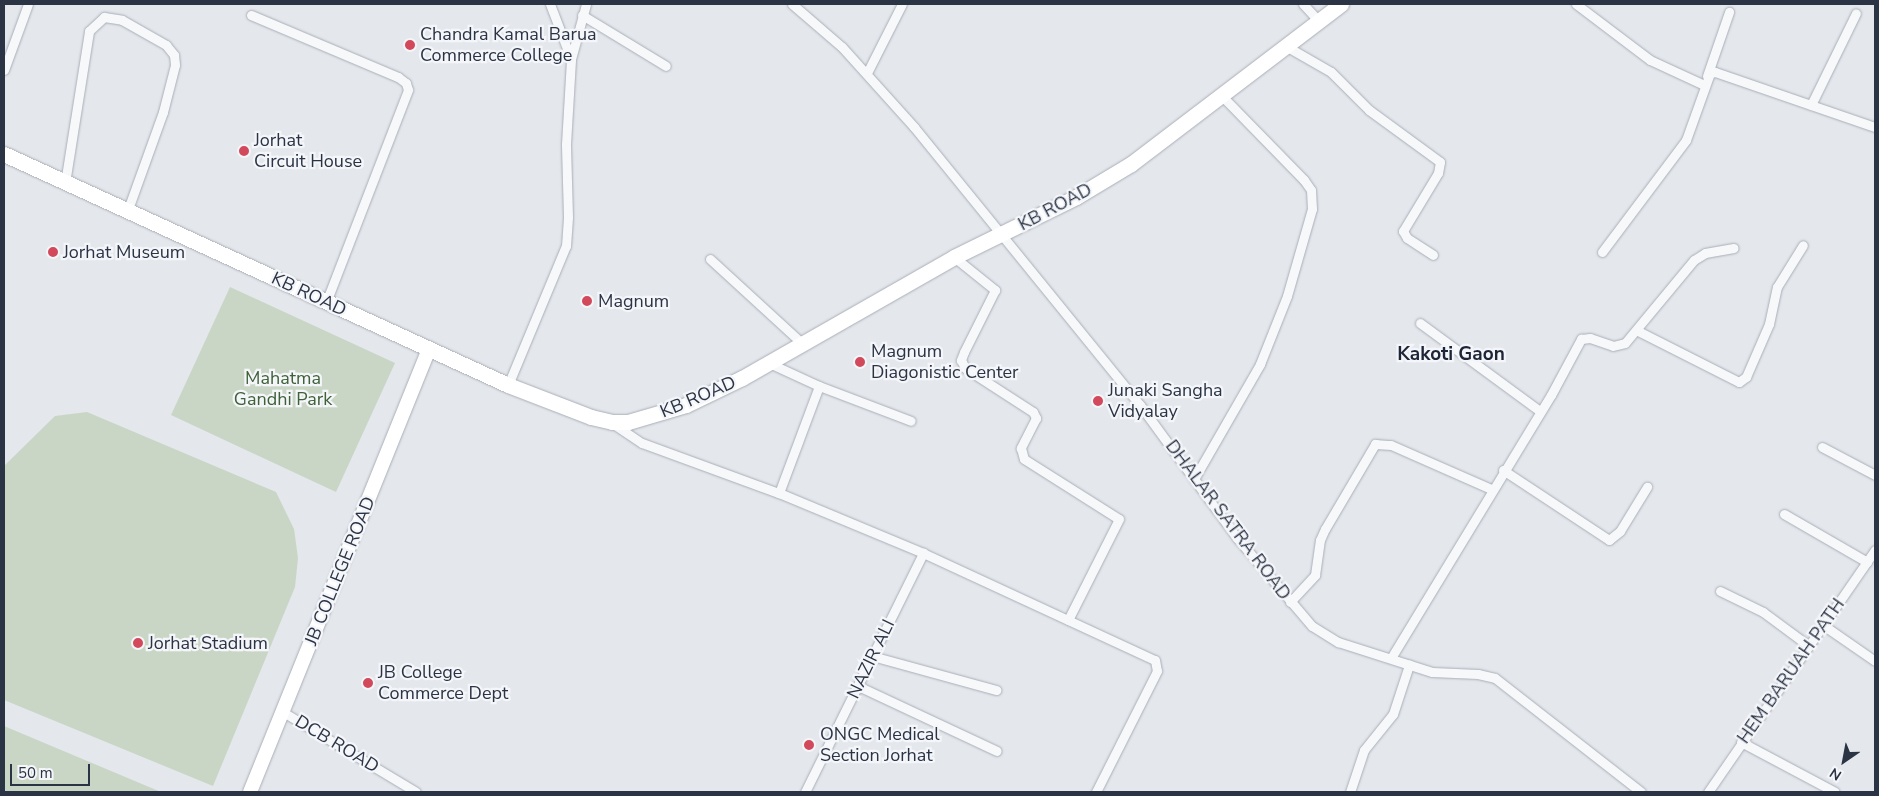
<!DOCTYPE html>
<style>
body{margin:0}
#map{position:relative;width:1879px;height:796px;overflow:hidden;background:#e4e7ec;font-family:"Nunito Sans",sans-serif}
div>[style]{position:absolute}
.green>*{inset:0;background:#c9d6c5}
.roads{filter:drop-shadow(0 0 1px #a9aeb7) drop-shadow(0 0 1px #a9aeb7)}
.street>*{height:9px;margin:-4.5px;padding:0 4.5px;transform-origin:4.5px;border-radius:4.5px;background:#f7f8fa}
.secondary>*{height:14px;margin:-7px;padding:0 7px;transform-origin:7px;border-radius:7px;background:#fff}
.primary>*{height:15px;margin:-7.5px;padding:0 7.5px;transform-origin:7.5px;border-radius:7.5px;background:#fff}
.dots>*{width:14px;height:14px;translate:-50% -50%;box-sizing:border-box;border:2px solid #f4f6f9;border-radius:50%}
span{translate:-50% -50%;white-space:nowrap;text-align:center;line-height:1.15;-webkit-text-stroke:4.5px #f4f6f9;paint-order:stroke}
.poi-label{font-size:18px;color:#2b3445}
.left{translate:0 -50%;text-align:left}
.street-label{font-size:18px;color:#2b3445}
.park-label{font-size:18px;color:#3f6138}
.neighbourhood-label{font-size:19px;color:#1d2536;font-weight:700}
.frame{position:absolute;inset:0;border:5px solid #2b3445;pointer-events:none}
.north{position:absolute;left:1819px;top:736px;width:50px;height:50px;-webkit-text-stroke:4px #f4f6f9;paint-order:stroke;rotate:213deg;font-size:14px;font-weight:700;line-height:20px;text-align:center;color:#2b3445}
.north::after{content:'';display:block;margin:auto;width:18px;height:22px;background:#2b3445;clip-path:polygon(50% 0,100% 100%,50% 72%,0 100%)}
.scale{position:absolute;left:10px;top:764px;width:80px;height:22px;box-sizing:border-box;border:2px solid #2b3445;border-top:0;padding-left:6px;font-size:15px;line-height:18px;white-space:nowrap;color:#2b3445;-webkit-text-stroke:4px #f4f6f9;paint-order:stroke}
</style>
<div id="map">
<div class="green">
<div style="clip-path:polygon(230px 287px,395px 363px,336px 492px,171px 415px)"></div>
<div style="clip-path:polygon(87px 412px,276px 492px,294px 529px,298px 558px,295px 587px,213px 786px,4px 700px,4px 466px,55px 416px)"></div>
<div style="clip-path:polygon(4px 726px,161px 792px,4px 792px)"></div>
</div>
<div class="roads">
<div class="street">
<div style="left:550px;top:4px;width:59px;rotate:69.1deg"></div>
<div style="left:792px;top:4px;width:66px;rotate:40.7deg"></div>
<div style="left:842px;top:47px;width:108px;rotate:48deg"></div>
<div style="left:914px;top:127px;width:358px;rotate:50.9deg"></div>
<div style="left:1140px;top:405px;width:165px;rotate:53.9deg"></div>
<div style="left:1237px;top:538px;width:116px;rotate:49.6deg"></div>
<div style="left:1312px;top:626px;width:31px;rotate:32deg"></div>
<div style="left:1338px;top:642px;width:99px;rotate:17.7deg"></div>
<div style="left:1432px;top:672px;width:46px;rotate:2.5deg"></div>
<div style="left:1478px;top:674px;width:17px;rotate:13deg"></div>
<div style="left:1495px;top:678px;width:185px;rotate:38deg"></div>
<div style="left:1303px;top:4px;width:23px;rotate:47deg"></div>
<div style="left:1576px;top:4px;width:93px;rotate:37.1deg"></div>
<div style="left:1650px;top:60px;width:60px;rotate:24.8deg"></div>
<div style="left:251px;top:15px;width:160px;rotate:22.9deg"></div>
<div style="left:398px;top:77px;width:10px;rotate:37deg"></div>
<div style="left:406px;top:83px;width:7px;rotate:74deg"></div>
<div style="left:408px;top:90px;width:227px;rotate:111.1deg"></div>
<div style="left:582px;top:15px;width:98px;rotate:31.3deg"></div>
<div style="left:1284px;top:45px;width:54px;rotate:29.9deg"></div>
<div style="left:1331px;top:72px;width:54px;rotate:45deg"></div>
<div style="left:1369px;top:110px;width:88px;rotate:36.2deg"></div>
<div style="left:1440px;top:162px;width:11px;rotate:100deg"></div>
<div style="left:1438px;top:173px;width:68px;rotate:121.1deg"></div>
<div style="left:1403px;top:231px;width:8px;rotate:60deg"></div>
<div style="left:1407px;top:238px;width:31px;rotate:33deg"></div>
<div style="left:4px;top:70px;width:70px;rotate:-70deg"></div>
<div style="left:867px;top:73px;width:77px;rotate:-63.1deg"></div>
<div style="left:1707px;top:76px;width:68px;rotate:-71deg"></div>
<div style="left:1811px;top:105px;width:102px;rotate:-63.9deg"></div>
<div style="left:65px;top:183px;width:154px;rotate:-81deg"></div>
<div style="left:89px;top:31px;width:21px;rotate:-43deg"></div>
<div style="left:104px;top:17px;width:18px;rotate:9deg"></div>
<div style="left:122px;top:20px;width:51px;rotate:29.6deg"></div>
<div style="left:166px;top:45px;width:13px;rotate:51deg"></div>
<div style="left:174px;top:55px;width:10px;rotate:84deg"></div>
<div style="left:175px;top:65px;width:49px;rotate:104.3deg"></div>
<div style="left:163px;top:112px;width:106px;rotate:109.8deg"></div>
<div style="left:1602px;top:252px;width:140px;rotate:-53.1deg"></div>
<div style="left:1686px;top:140px;width:71px;rotate:-70.3deg"></div>
<div style="left:1710px;top:73px;width:5px;rotate:-11deg"></div>
<div style="left:1715px;top:72px;width:169px;rotate:19deg"></div>
<div style="left:954px;top:257px;width:53px;rotate:38.8deg"></div>
<div style="left:995px;top:290px;width:69px;rotate:116.6deg"></div>
<div style="left:964px;top:352px;width:9px;rotate:111deg"></div>
<div style="left:961px;top:360px;width:9px;rotate:63deg"></div>
<div style="left:965px;top:368px;width:81px;rotate:32.9deg"></div>
<div style="left:1033px;top:412px;width:7px;rotate:63deg"></div>
<div style="left:1036px;top:418px;width:34px;rotate:117deg"></div>
<div style="left:1021px;top:448px;width:11px;rotate:75deg"></div>
<div style="left:1024px;top:459px;width:112px;rotate:32.3deg"></div>
<div style="left:1119px;top:519px;width:113px;rotate:116.8deg"></div>
<div style="left:710px;top:259px;width:127px;rotate:42.5deg"></div>
<div style="left:1420px;top:323px;width:149px;rotate:36.3deg"></div>
<div style="left:1638px;top:331px;width:113px;rotate:26.8deg"></div>
<div style="left:1739px;top:382px;width:9px;rotate:-36deg"></div>
<div style="left:1746px;top:377px;width:58px;rotate:-66.5deg"></div>
<div style="left:1769px;top:324px;width:38px;rotate:-78deg"></div>
<div style="left:1777px;top:287px;width:49px;rotate:-58.2deg"></div>
<div style="left:769px;top:363px;width:55px;rotate:24.7deg"></div>
<div style="left:819px;top:386px;width:98px;rotate:20.8deg"></div>
<div style="left:508px;top:385px;width:151px;rotate:-67.4deg"></div>
<div style="left:566px;top:246px;width:29px;rotate:-86deg"></div>
<div style="left:568px;top:217px;width:73px;rotate:-91.6deg"></div>
<div style="left:566px;top:144px;width:85px;rotate:-86.6deg"></div>
<div style="left:571px;top:59px;width:57px;rotate:-74.7deg"></div>
<div style="left:612px;top:423px;width:36px;rotate:34deg"></div>
<div style="left:642px;top:443px;width:146px;rotate:20.1deg"></div>
<div style="left:779px;top:493px;width:156px;rotate:22.6deg"></div>
<div style="left:923px;top:553px;width:255px;rotate:24.8deg"></div>
<div style="left:1155px;top:660px;width:11px;rotate:80deg"></div>
<div style="left:1157px;top:671px;width:136px;rotate:116.8deg"></div>
<div style="left:1822px;top:447px;width:60px;rotate:27.8deg"></div>
<div style="left:1503px;top:470px;width:127px;rotate:33.4deg"></div>
<div style="left:1609px;top:540px;width:14px;rotate:-39deg"></div>
<div style="left:1620px;top:531px;width:52px;rotate:-58.5deg"></div>
<div style="left:1194px;top:479px;width:133px;rotate:-60.1deg"></div>
<div style="left:1260px;top:364px;width:73px;rotate:-68.3deg"></div>
<div style="left:1287px;top:296px;width:91px;rotate:-74deg"></div>
<div style="left:1312px;top:209px;width:19px;rotate:-93deg"></div>
<div style="left:1311px;top:190px;width:12px;rotate:-125deg"></div>
<div style="left:1304px;top:180px;width:119px;rotate:-134.3deg"></div>
<div style="left:779px;top:493px;width:114px;rotate:-69.5deg"></div>
<div style="left:1784px;top:514px;width:96px;rotate:30deg"></div>
<div style="left:1720px;top:591px;width:48px;rotate:26deg"></div>
<div style="left:1763px;top:612px;width:57px;rotate:36.5deg"></div>
<div style="left:1290px;top:602px;width:37px;rotate:-47deg"></div>
<div style="left:1315px;top:575px;width:35px;rotate:-82deg"></div>
<div style="left:1320px;top:540px;width:12px;rotate:-66deg"></div>
<div style="left:1325px;top:529px;width:99px;rotate:-59.5deg"></div>
<div style="left:1375px;top:444px;width:16px;rotate:4deg"></div>
<div style="left:1391px;top:445px;width:109px;rotate:23.7deg"></div>
<div style="left:1823px;top:625px;width:63px;rotate:34.7deg"></div>
<div style="left:872px;top:656px;width:129px;rotate:15.3deg"></div>
<div style="left:1391px;top:658px;width:308px;rotate:-58.7deg"></div>
<div style="left:1551px;top:395px;width:64px;rotate:-61.8deg"></div>
<div style="left:1581px;top:339px;width:9px;rotate:-6deg"></div>
<div style="left:1590px;top:338px;width:24px;rotate:19deg"></div>
<div style="left:1613px;top:346px;width:12px;rotate:-14deg"></div>
<div style="left:1625px;top:343px;width:108px;rotate:-50.3deg"></div>
<div style="left:1694px;top:260px;width:13px;rotate:-32deg"></div>
<div style="left:1705px;top:253px;width:29px;rotate:-10deg"></div>
<div style="left:858px;top:686px;width:153px;rotate:25.1deg"></div>
<div style="left:283px;top:712px;width:155px;rotate:31deg"></div>
<div style="left:1741px;top:742px;width:106px;rotate:28deg"></div>
<div style="left:805px;top:792px;width:267px;rotate:-63.7deg"></div>
<div style="left:1350px;top:792px;width:44px;rotate:-71.6deg"></div>
<div style="left:1364px;top:750px;width:46px;rotate:-51.1deg"></div>
<div style="left:1393px;top:714px;width:52px;rotate:-71.9deg"></div>
<div style="left:1708px;top:792px;width:294px;rotate:-55.4deg"></div>
</div>
<div class="secondary">
<div style="left:250px;top:792px;width:478px;rotate:-68deg"></div>
</div>
<div class="primary">
<div style="left:4px;top:154px;width:554px;rotate:24.62deg"></div>
<div style="left:508px;top:385px;width:89px;rotate:21.1deg"></div>
<div style="left:591px;top:417px;width:22px;rotate:13deg"></div>
<div style="left:612px;top:422px;width:16px"></div>
<div style="left:628px;top:422px;width:60px;rotate:-16.3deg"></div>
<div style="left:686px;top:405px;width:62px;rotate:-25.7deg"></div>
<div style="left:742px;top:378px;width:244px;rotate:-29.7deg"></div>
<div style="left:954px;top:257px;width:136px;rotate:-26.2deg"></div>
<div style="left:1076px;top:197px;width:64px;rotate:-31deg"></div>
<div style="left:1131px;top:164px;width:264px;rotate:-37.3deg"></div>
</div>
</div>
<div class="dots">
<div style="left:410px;top:45px;background:#d1495b"></div>
<div style="left:244px;top:151px;background:#d1495b"></div>
<div style="left:53px;top:252px;background:#d1495b"></div>
<div style="left:587px;top:301px;background:#d1495b"></div>
<div style="left:860px;top:362px;background:#d1495b"></div>
<div style="left:1098px;top:401px;background:#d1495b"></div>
<div style="left:138px;top:643px;background:#d1495b"></div>
<div style="left:368px;top:683px;background:#d1495b"></div>
<div style="left:809px;top:745px;background:#d1495b"></div>
</div>
<div class="poi-label">
<span class="left" style="left:420px;top:45px">Chandra Kamal Barua<br>Commerce College</span>
<span class="left" style="left:254px;top:151px">Jorhat<br>Circuit House</span>
<span class="left" style="left:63px;top:252px">Jorhat Museum</span>
<span class="left" style="left:598px;top:301px">Magnum</span>
<span class="left" style="left:871px;top:362px">Magnum<br>Diagonistic Center</span>
<span class="left" style="left:1108px;top:401px">Junaki Sangha<br>Vidyalay</span>
<span class="left" style="left:148px;top:643px">Jorhat Stadium</span>
<span class="left" style="left:378px;top:683px">JB College<br>Commerce Dept</span>
<span class="left" style="left:820px;top:745px">ONGC Medical<br>Section Jorhat</span>
</div>
<div class="street-label">
<span style="left:1055px;top:207px;rotate:-28deg">KB ROAD</span>
<span style="left:309px;top:294px;rotate:25deg">KB ROAD</span>
<span style="left:698px;top:397px;rotate:-23deg">KB ROAD</span>
<span style="left:1228px;top:520px;rotate:53deg">DHALAR SATRA ROAD</span>
<span style="left:340px;top:571px;rotate:-68deg">JB COLLEGE ROAD</span>
<span style="left:871px;top:659px;rotate:-64deg">NAZIR ALI</span>
<span style="left:1791px;top:671px;rotate:-55deg">HEM BARUAH PATH</span>
<span style="left:337px;top:744px;rotate:31deg">DCB ROAD</span>
</div>
<div class="park-label">
<span style="left:283px;top:389px">Mahatma<br>Gandhi Park</span>
</div>
<div class="neighbourhood-label">
<span style="left:1451px;top:355px">Kakoti Gaon</span>
</div>
<div class="frame"></div>
<div class="north">N</div>
<div class="scale">50 m</div>
</div>
